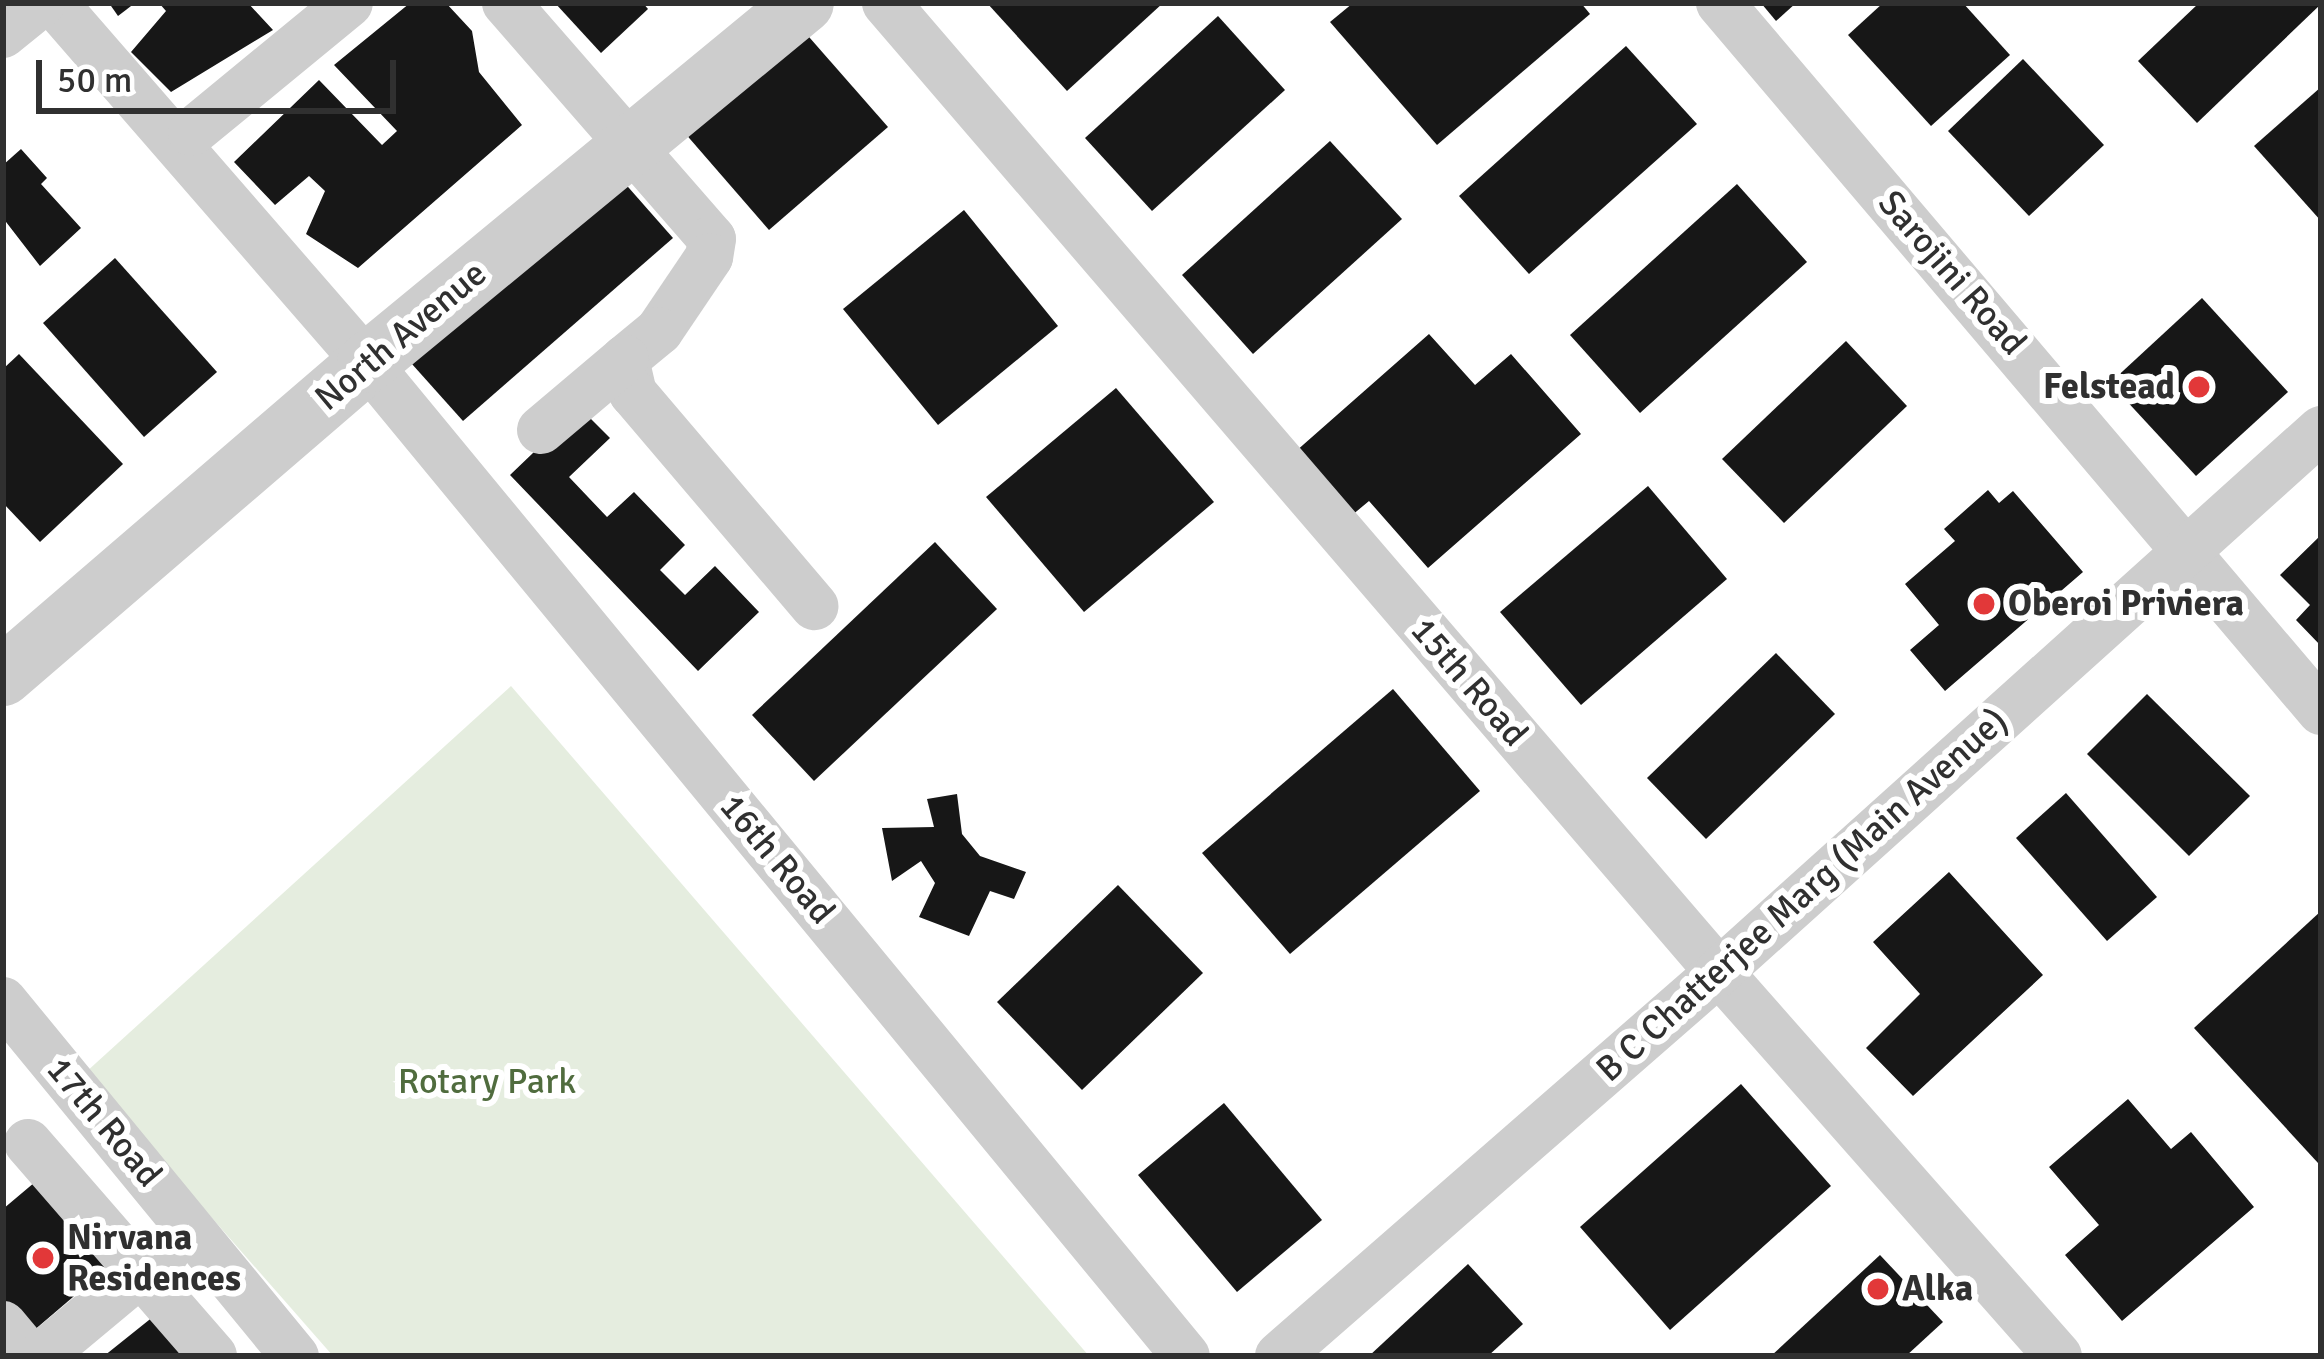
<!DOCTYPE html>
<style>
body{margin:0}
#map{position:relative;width:2324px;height:1359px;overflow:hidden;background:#fff;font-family:Signika,sans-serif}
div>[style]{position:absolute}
.green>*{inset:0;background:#e5eddf}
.building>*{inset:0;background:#171717}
.minor>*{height:48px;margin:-24px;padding:0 24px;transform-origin:24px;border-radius:24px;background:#cdcdcd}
.tertiary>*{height:60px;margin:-30px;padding:0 30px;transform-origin:30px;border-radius:30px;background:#cdcdcd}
.dots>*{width:33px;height:33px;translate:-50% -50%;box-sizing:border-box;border:6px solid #fff;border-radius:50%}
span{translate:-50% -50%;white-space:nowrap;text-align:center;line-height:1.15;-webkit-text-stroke:12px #fff;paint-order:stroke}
.street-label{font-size:36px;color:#303030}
.poi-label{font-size:36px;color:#303030;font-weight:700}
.right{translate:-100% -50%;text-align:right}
.left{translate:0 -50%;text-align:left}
.park-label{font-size:36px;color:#506c3e}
.frame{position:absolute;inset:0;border:6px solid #303030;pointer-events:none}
.scale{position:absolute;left:36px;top:60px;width:360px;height:54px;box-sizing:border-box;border:6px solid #303030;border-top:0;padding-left:15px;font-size:36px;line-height:42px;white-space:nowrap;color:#303030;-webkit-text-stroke:9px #fff;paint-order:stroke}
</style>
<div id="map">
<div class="green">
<div style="clip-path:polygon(511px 686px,1089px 1356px,333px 1356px,85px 1073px)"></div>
</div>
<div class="building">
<div style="clip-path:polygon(109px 3px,135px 3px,118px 16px)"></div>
<div style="clip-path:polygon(159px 3px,248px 3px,273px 30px,171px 92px,131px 52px,166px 11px)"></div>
<div style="clip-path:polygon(410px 3px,446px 3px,472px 31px,479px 72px,522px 125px,358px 268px,306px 234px,325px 191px,309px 176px,275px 205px,234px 162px,319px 80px,382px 145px,397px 131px,334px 65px)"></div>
<div style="clip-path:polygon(555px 3px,643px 3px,648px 9px,601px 53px)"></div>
<div style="clip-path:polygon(987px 3px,1163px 3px,1067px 91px)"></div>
<div style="clip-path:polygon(1353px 3px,1581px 3px,1590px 14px,1437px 145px,1330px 22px)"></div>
<div style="clip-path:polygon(1761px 3px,1796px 3px,1776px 21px)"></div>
<div style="clip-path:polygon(1883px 3px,1963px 3px,2010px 55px,1931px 126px,1848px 35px)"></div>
<div style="clip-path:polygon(2199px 3px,2321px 3px,2321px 4px,2197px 123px,2138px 61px)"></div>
<div style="clip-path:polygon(1218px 16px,1285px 90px,1152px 211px,1085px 138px)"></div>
<div style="clip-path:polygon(795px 21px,888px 127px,769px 230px,677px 124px)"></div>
<div style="clip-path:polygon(1626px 46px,1697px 124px,1529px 274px,1459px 196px)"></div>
<div style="clip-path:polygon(2023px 59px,2104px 145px,2029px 216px,1948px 131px)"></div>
<div style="clip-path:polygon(2321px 87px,2321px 221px,2254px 146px)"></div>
<div style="clip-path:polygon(1330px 141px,1402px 219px,1253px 354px,1182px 275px)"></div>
<div style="clip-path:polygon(21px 149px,47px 178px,41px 184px,81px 228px,40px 266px,3px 218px,3px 165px)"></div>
<div style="clip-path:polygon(614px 171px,673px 238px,463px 421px,403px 354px)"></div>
<div style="clip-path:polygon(1737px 184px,1807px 262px,1640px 413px,1570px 335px)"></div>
<div style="clip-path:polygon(964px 210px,1058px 326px,938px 425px,843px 309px)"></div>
<div style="clip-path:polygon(115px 258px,217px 372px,144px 437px,43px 323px)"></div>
<div style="clip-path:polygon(2202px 298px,2288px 392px,2196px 476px,2110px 383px)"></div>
<div style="clip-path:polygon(1429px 334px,1475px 385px,1511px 354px,1581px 434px,1428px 568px,1369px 501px,1351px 516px,1295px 452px)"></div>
<div style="clip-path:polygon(1846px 341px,1907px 406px,1784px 523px,1722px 459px)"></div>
<div style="clip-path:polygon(19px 354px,123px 464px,40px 542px,3px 503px,3px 369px)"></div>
<div style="clip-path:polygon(1116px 388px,1214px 502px,1084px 612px,986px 497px)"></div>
<div style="clip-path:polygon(580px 408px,610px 438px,569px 477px,607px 517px,634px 492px,685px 545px,660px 570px,685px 595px,715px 566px,759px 612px,698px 671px,510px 475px)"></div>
<div style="clip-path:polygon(1648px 486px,1727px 579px,1581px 705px,1500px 612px)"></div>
<div style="clip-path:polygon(1988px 490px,1999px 503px,2013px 491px,2083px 572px,1945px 691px,1910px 650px,1939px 625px,1905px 584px,1955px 541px,1944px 529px)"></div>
<div style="clip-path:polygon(2321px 535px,2321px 646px,2296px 620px,2310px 605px,2280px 575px)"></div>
<div style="clip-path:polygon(935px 542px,997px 609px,814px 781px,752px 715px)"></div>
<div style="clip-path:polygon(1776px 653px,1835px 714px,1706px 839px,1647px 778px)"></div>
<div style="clip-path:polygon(1393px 689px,1480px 791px,1290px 954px,1202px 853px)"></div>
<div style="clip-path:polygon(2147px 694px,2250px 796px,2189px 856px,2087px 754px)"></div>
<div style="clip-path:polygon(2066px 793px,2157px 897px,2107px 941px,2016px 838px)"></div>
<div style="clip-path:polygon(957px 794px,962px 834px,980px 856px,1026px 872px,1014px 899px,990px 891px,969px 936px,919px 917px,935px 883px,921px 861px,892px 881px,882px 828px,934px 827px,927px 799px)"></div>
<div style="clip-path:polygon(1949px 872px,2043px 975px,1913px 1096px,1866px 1048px,1920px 994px,1873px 942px)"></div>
<div style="clip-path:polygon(1118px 885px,1203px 973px,1082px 1090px,997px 1002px)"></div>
<div style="clip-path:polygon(2321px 911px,2321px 1160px,2318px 1163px,2194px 1028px)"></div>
<div style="clip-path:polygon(1741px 1084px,1831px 1186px,1670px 1330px,1580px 1227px)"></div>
<div style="clip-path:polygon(2128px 1099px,2171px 1149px,2191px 1132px,2254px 1207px,2122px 1321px,2065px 1255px,2099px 1225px,2049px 1167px)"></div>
<div style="clip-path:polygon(1224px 1103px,1322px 1220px,1237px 1292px,1138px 1175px)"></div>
<div style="clip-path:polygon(41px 1177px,114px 1262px,25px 1338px,3px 1312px,3px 1209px)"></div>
<div style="clip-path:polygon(1880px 1255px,1943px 1322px,1906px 1356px,1771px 1356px)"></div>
<div style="clip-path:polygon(1468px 1264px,1523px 1324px,1488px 1356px,1369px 1356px)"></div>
<div style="clip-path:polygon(164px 1308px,202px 1356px,104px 1356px)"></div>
</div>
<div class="minor">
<div style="left:54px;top:3px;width:477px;rotate:49deg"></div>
<div style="left:367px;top:363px;width:1287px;rotate:50.49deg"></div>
<div style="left:506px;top:3px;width:313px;rotate:48.9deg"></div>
<div style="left:712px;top:239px;width:18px;rotate:99deg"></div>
<div style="left:709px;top:257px;width:89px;rotate:124deg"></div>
<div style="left:659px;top:331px;width:44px;rotate:140.5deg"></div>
<div style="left:625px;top:359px;width:35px;rotate:77deg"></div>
<div style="left:633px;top:393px;width:280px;rotate:49.6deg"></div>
<div style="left:886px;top:3px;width:1278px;rotate:49.32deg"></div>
<div style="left:1719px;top:972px;width:512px;rotate:48.56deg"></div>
<div style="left:1720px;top:3px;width:929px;rotate:49.67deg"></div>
<div style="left:3px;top:34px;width:49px;rotate:-39.2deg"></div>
<div style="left:192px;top:132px;width:203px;rotate:-39.4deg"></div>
<div style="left:541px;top:430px;width:110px;rotate:-40.2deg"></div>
<div style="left:3px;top:1001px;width:460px;rotate:50.6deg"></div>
<div style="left:28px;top:1143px;width:282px;rotate:49deg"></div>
<div style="left:3px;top:1325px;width:40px;rotate:50deg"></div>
<div style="left:41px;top:1356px;width:163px;rotate:-39.8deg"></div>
<div style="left:1279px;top:1356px;width:584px;rotate:-41.11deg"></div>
<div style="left:1719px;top:972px;width:810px;rotate:-42deg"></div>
</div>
<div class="tertiary">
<div style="left:3px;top:676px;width:480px;rotate:-40.7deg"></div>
<div style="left:367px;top:363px;width:566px;rotate:-39.48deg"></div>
</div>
<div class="dots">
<div style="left:2199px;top:387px;background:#e23839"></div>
<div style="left:1984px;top:604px;background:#e23839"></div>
<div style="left:43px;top:1258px;background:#e23839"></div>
<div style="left:1878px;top:1289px;background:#e23839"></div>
</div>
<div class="street-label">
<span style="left:1952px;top:273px;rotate:49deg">Sarojini Road</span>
<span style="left:401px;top:336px;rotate:-40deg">North Avenue</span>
<span style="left:1469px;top:682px;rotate:49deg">15th Road</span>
<span style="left:777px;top:859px;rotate:50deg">16th Road</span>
<span style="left:1802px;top:895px;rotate:-42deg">B C Chatterjee Marg (Main Avenue)</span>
<span style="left:104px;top:1122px;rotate:50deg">17th Road</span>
</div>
<div class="poi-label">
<span class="right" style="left:2175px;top:387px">Felstead</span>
<span class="left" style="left:2008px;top:604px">Oberoi Priviera</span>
<span class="left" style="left:67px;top:1258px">Nirvana<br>Residences</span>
<span class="left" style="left:1902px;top:1289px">Alka</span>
</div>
<div class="park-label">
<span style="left:487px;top:1082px">Rotary Park</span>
</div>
<div class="frame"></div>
<div class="scale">50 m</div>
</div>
